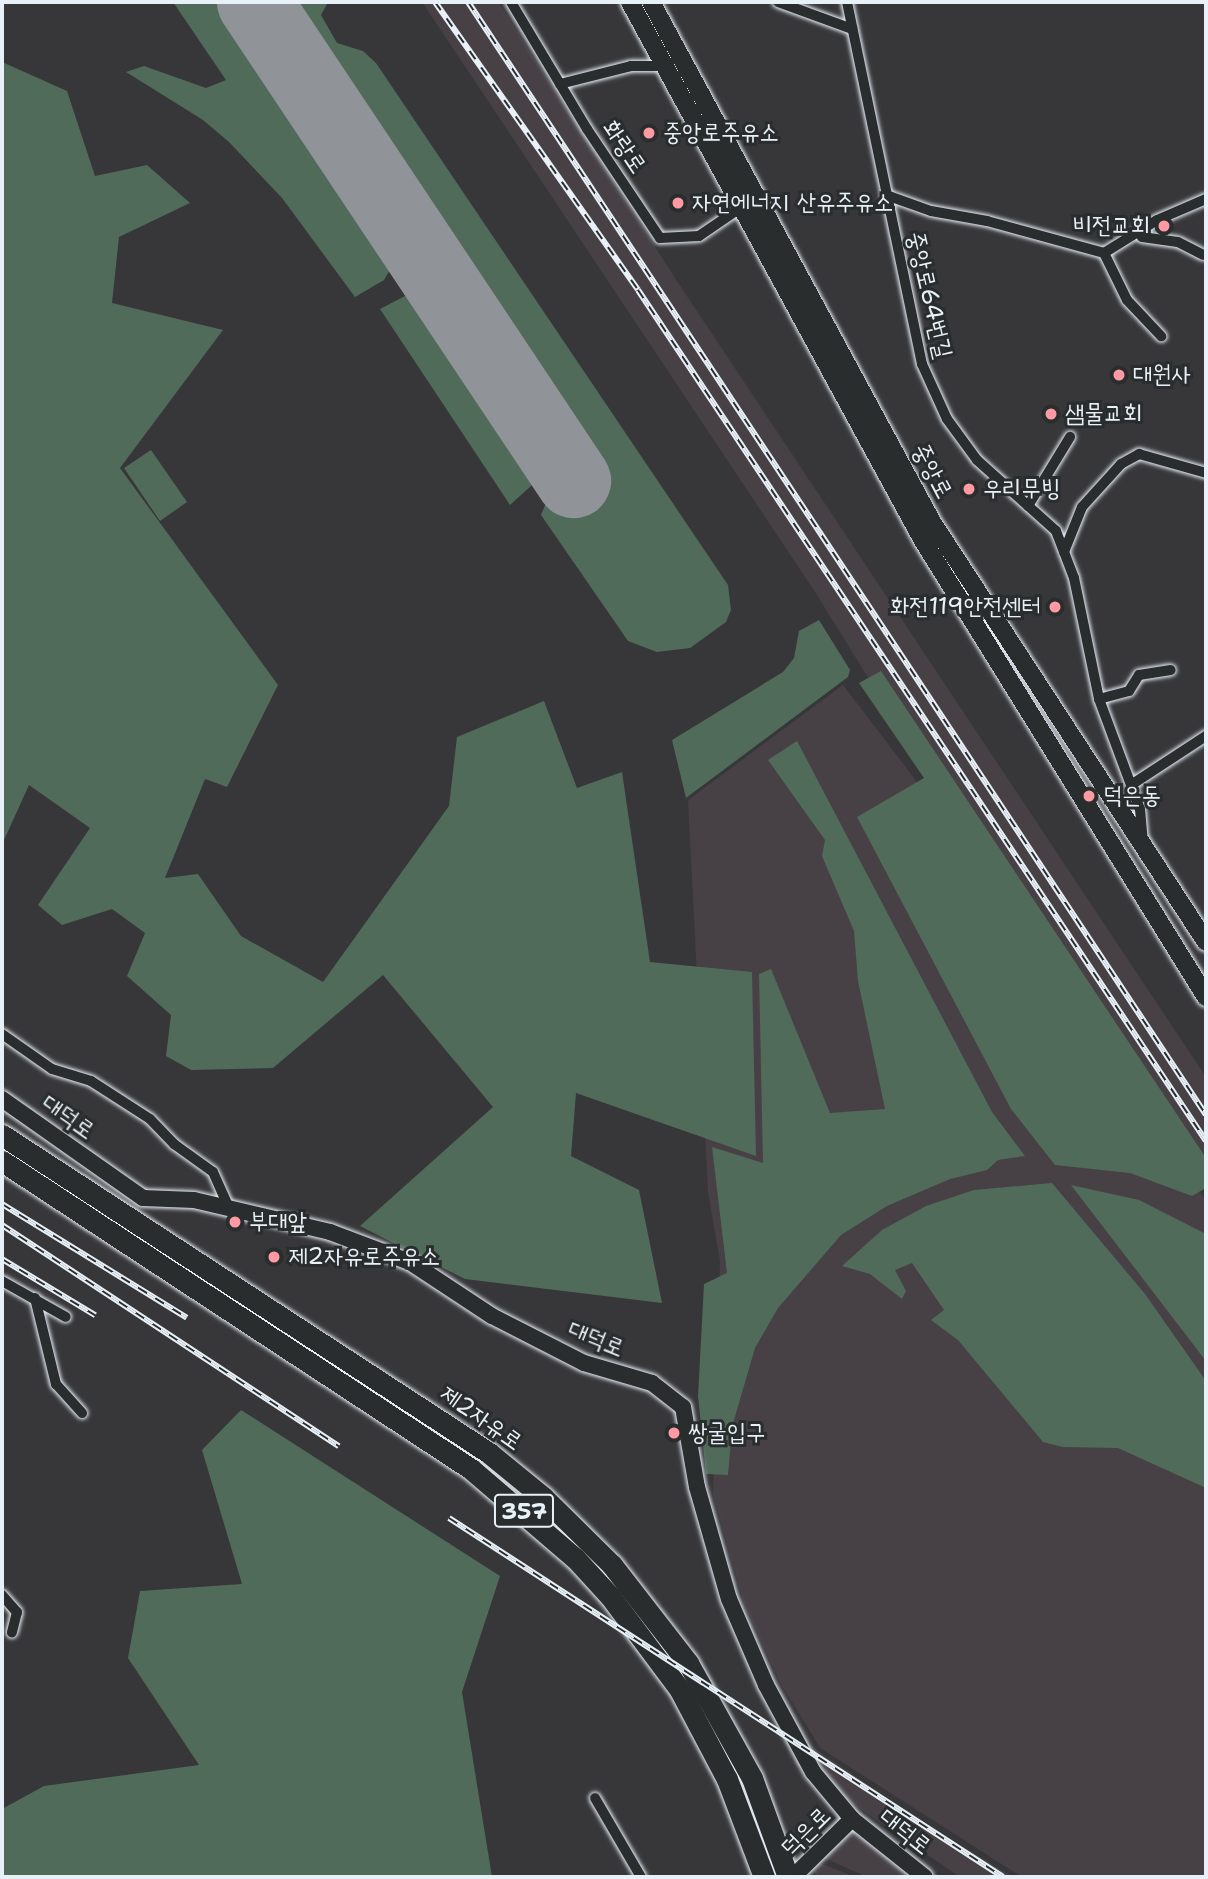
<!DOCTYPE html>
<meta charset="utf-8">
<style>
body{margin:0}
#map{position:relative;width:1208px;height:1879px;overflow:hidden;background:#373639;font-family:"Shantell Sans","Poor Story",sans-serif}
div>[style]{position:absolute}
.built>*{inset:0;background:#474146}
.green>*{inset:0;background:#506b5a}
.runway>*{height:75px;margin:-37.5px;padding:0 37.5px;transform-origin:37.5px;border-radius:37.5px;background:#909498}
.roads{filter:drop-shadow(0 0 2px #e8f1f8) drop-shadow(0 0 2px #e8f1f8)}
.street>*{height:10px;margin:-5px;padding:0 5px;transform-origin:5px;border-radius:5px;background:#2a2d2e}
.secondary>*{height:16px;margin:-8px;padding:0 8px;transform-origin:8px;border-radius:8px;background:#2a2d2e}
.primary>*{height:18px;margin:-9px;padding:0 9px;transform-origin:9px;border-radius:9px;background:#2a2d2e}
.highway>*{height:21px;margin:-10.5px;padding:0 10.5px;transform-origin:10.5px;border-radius:10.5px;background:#2a2d2e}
.rail>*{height:6px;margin-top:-3px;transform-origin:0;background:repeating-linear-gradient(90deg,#2a2d2e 0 10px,#e8f1f8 0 20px);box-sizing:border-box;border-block:2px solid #e8f1f8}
.dots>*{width:19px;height:19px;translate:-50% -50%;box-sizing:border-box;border:4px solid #2a2d2e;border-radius:50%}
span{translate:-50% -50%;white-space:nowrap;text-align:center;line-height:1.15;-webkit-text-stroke:6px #2a2d2e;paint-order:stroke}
.shield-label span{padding:2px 5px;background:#2a2d2e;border:2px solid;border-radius:5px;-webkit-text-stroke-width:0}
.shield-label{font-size:23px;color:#e8f1f8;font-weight:700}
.poi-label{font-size:24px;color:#e8f1f8}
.left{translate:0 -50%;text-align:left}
.right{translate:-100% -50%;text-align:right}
.street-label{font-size:24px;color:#e8f1f8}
.frame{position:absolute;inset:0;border:4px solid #e8f1f8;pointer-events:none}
</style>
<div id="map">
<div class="built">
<div style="clip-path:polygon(422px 2px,498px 2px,673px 275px,1206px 1077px,1206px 1185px,946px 804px,817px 595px)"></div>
<div style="clip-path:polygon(843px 685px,911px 774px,1206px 1201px,1206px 1877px,1022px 1877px,820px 1748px,780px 1682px,744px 1603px,713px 1493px,720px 1261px,708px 1192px,688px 800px)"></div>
<div style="clip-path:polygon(808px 1744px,921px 1821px,1013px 1877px,960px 1877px,794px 1763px)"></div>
<div style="clip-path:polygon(855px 1826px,916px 1877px,867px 1877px,820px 1856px)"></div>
<div style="clip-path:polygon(815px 1861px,845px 1873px,853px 1877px,817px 1877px,810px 1866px)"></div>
</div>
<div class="green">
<div style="clip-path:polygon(173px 2px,231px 2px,392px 243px,394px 263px,384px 280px,355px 297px,282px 198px,229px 142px,203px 120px,126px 72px,144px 66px,206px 88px,226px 80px)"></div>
<div style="clip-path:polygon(271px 2px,328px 2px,321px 15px,337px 43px,363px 51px,376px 63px,728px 585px,731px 610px,726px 622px,690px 648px,657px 652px,628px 641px,541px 515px,546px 503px,589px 477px)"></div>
<div style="clip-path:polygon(2px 62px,67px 91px,95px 176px,147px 165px,190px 203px,119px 237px,112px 303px,223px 330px,120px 468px,278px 685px,227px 787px,205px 779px,165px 878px,198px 874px,241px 936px,323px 982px,449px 806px,457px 737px,544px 701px,577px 788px,622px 772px,650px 962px,752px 972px,756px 1156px,576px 1093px,571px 1156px,639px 1190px,662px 1303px,465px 1279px,360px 1226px,493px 1107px,383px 975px,273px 1068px,191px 1070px,166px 1056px,171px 1015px,127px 976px,145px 933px,112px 909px,62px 925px,38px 905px,90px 828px,29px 785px,4px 840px,2px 860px)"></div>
<div style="clip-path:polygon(405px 296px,434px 305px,534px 459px,532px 485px,510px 505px,380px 309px)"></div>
<div style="clip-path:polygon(151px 450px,187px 502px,160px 521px,124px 468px)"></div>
<div style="clip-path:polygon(819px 620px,850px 670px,848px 677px,686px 798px,672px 740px,783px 672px,794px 658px,799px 631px)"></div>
<div style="clip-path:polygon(881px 671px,1206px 1158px,1206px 1188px,1192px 1196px,1130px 1173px,1055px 1165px,1011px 1109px,857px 817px,924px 778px,859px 683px)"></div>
<div style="clip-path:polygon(797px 741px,992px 1112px,1025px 1156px,998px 1160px,987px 1170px,950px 1179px,887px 1206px,841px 1235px,778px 1308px,755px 1348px,732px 1427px,728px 1475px,706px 1474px,698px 1396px,704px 1284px,727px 1273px,712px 1147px,763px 1163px,759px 974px,771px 969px,830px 1113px,885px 1109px,858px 981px,854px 931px,822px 856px,825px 840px,768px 760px)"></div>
<div style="clip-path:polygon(1052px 1183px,1145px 1294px,1206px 1381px,1206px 1488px,1118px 1448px,1063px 1447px,1043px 1442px,958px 1340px,931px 1320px,944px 1310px,912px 1263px,895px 1270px,906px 1291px,902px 1299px,870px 1274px,842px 1266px,882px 1230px,926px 1206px,974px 1190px)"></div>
<div style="clip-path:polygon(1071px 1185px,1139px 1200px,1206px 1234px,1206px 1361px)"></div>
<div style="clip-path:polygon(241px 1410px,500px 1576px,462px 1692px,492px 1877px,2px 1877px,2px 1809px,44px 1786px,199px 1765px,128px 1658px,140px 1591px,242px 1584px,202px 1450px)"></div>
</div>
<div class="runway">
<div style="left:254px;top:2px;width:575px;rotate:56.28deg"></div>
</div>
<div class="roads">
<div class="street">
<div style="left:511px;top:2px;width:148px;rotate:59.1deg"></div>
<div style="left:587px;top:129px;width:131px;rotate:56.2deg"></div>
<div style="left:660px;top:238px;width:39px;rotate:-3deg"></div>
<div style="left:699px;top:236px;width:50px;rotate:-34.3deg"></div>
<div style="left:778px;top:2px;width:79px;rotate:20deg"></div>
<div style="left:847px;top:2px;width:370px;rotate:78.3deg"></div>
<div style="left:922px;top:364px;width:60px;rotate:65.6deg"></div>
<div style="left:947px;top:419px;width:51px;rotate:53.8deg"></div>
<div style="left:977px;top:460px;width:106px;rotate:41.9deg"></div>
<div style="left:1056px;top:531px;width:50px;rotate:69deg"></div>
<div style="left:1074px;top:578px;width:124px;rotate:78.3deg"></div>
<div style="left:1099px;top:699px;width:117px;rotate:69.6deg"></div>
<div style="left:1140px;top:809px;width:33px;rotate:85deg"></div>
<div style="left:560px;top:84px;width:73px;rotate:-14.2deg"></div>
<div style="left:631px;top:66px;width:31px"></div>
<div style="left:886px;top:195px;width:48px;rotate:19.6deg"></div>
<div style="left:931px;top:211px;width:57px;rotate:10.1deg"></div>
<div style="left:987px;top:221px;width:121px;rotate:15.3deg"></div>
<div style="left:1104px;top:253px;width:62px;rotate:-31.9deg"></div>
<div style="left:1157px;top:220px;width:53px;rotate:-23.2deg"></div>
<div style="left:1140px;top:232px;width:5px;rotate:68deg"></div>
<div style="left:1142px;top:237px;width:36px;rotate:8deg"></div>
<div style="left:1178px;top:242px;width:28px;rotate:27deg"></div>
<div style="left:1104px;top:253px;width:52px;rotate:63.9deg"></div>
<div style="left:1127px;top:300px;width:50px;rotate:46.6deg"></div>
<div style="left:1028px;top:506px;width:81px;rotate:-58.7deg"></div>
<div style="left:1064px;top:552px;width:48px;rotate:-68.2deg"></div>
<div style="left:1082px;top:507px;width:58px;rotate:-47.8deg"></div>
<div style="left:1121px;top:464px;width:21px;rotate:-29deg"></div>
<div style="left:1139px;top:454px;width:70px;rotate:15.8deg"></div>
<div style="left:1099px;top:699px;width:31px;rotate:-15deg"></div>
<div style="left:1129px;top:691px;width:19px;rotate:-58deg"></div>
<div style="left:1139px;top:675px;width:32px;rotate:-9deg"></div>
<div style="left:1131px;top:785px;width:90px;rotate:-33.2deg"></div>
<div style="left:2px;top:1034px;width:61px;rotate:35deg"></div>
<div style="left:52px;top:1069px;width:41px;rotate:17.1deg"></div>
<div style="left:91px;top:1081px;width:70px;rotate:32.8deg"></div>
<div style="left:150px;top:1119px;width:35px;rotate:46deg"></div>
<div style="left:174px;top:1144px;width:48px;rotate:35.7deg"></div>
<div style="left:213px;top:1172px;width:39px;rotate:66deg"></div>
<div style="left:2px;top:1281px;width:73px;rotate:29.4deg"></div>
<div style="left:35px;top:1298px;width:89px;rotate:76.3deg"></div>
<div style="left:56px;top:1384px;width:39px;rotate:48deg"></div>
<div style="left:2px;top:1595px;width:23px;rotate:49deg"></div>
<div style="left:17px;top:1612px;width:21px;rotate:104deg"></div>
<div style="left:595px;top:1798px;width:91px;rotate:59.8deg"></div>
</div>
<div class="secondary">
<div style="left:2px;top:1099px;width:172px;rotate:35.1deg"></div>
<div style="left:143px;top:1198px;width:51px;rotate:2.2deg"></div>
<div style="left:194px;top:1200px;width:140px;rotate:13.2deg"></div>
<div style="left:330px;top:1232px;width:85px;rotate:20.6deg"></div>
<div style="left:410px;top:1262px;width:98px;rotate:33.4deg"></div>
<div style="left:492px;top:1316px;width:103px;rotate:27.1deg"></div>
<div style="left:584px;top:1363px;width:71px;rotate:16.4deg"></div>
<div style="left:652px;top:1383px;width:39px;rotate:38deg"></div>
<div style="left:683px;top:1407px;width:81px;rotate:80.1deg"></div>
<div style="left:697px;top:1487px;width:116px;rotate:74.1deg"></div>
<div style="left:729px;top:1599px;width:94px;rotate:66.7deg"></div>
<div style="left:766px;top:1685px;width:99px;rotate:61.6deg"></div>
<div style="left:813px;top:1772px;width:61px;rotate:50.3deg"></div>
<div style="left:852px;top:1819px;width:93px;rotate:38.5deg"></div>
<div style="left:793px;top:1877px;width:83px;rotate:-44.5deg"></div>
</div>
<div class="primary">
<div style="left:630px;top:2px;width:611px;rotate:61.46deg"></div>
<div style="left:922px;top:539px;width:539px;rotate:58.2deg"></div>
<div style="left:651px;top:2px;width:591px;rotate:61.61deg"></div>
<div style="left:932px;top:522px;width:501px;rotate:56.88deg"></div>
</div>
<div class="highway">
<div style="left:2px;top:1135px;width:582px;rotate:33.14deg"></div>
<div style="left:489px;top:1453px;width:70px;rotate:39.2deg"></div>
<div style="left:543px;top:1497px;width:97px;rotate:44.6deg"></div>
<div style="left:612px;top:1565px;width:124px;rotate:52.2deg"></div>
<div style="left:688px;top:1663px;width:132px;rotate:60.9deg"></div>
<div style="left:752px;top:1778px;width:105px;rotate:70deg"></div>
<div style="left:2px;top:1161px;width:561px;rotate:33.29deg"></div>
<div style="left:471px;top:1469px;width:137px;rotate:40.6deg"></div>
<div style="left:575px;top:1558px;width:52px;rotate:47.4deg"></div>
<div style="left:610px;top:1596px;width:117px;rotate:53.3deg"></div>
<div style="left:680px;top:1690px;width:101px;rotate:62.2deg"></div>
<div style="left:727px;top:1779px;width:105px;rotate:69.3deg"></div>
</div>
</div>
<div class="rail">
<div style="left:435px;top:2px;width:352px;rotate:54.8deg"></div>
<div style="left:638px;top:290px;width:1023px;rotate:56.28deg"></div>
<div style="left:468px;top:2px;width:1335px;rotate:56.45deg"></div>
<div style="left:2px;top:1204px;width:217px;rotate:31.6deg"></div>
<div style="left:2px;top:1225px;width:403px;rotate:33.3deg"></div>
<div style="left:2px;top:1259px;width:109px;rotate:31.1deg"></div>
<div style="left:449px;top:1518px;width:660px;rotate:32.94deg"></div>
</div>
<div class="dots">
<div style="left:649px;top:133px;background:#ff9aa2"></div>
<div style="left:678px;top:203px;background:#ff9aa2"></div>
<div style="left:1164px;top:226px;background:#ff9aa2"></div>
<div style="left:1119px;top:375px;background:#ff9aa2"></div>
<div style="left:1051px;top:414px;background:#ff9aa2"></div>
<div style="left:969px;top:489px;background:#ff9aa2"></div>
<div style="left:1055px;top:607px;background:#ff9aa2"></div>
<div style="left:1089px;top:796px;background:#ff9aa2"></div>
<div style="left:235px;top:1222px;background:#ff9aa2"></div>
<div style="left:274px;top:1257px;background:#ff9aa2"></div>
<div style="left:674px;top:1433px;background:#ff9aa2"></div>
</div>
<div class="shield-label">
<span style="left:524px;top:1511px">357</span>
</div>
<div class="poi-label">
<span class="left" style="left:663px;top:133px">중앙로주유소</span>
<span class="left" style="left:692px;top:203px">자연에너지 산유주유소</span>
<span class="right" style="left:1150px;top:226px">비전교회</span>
<span class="left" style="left:1133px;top:375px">대원사</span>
<span class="left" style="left:1065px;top:414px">샘물교회</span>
<span class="left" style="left:983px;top:489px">우리무빙</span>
<span class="right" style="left:1041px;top:607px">화전119안전센터</span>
<span class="left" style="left:1103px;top:796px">덕은동</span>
<span class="left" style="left:249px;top:1222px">부대앞</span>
<span class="left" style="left:288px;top:1257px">제2자유로주유소</span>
<span class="left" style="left:688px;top:1433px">쌍굴입구</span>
</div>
<div class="street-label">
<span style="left:624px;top:147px;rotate:56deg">화랑로</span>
<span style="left:929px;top:295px;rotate:77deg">중앙로64번길</span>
<span style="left:932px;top:471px;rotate:62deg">중앙로</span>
<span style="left:68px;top:1117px;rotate:35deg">대덕로</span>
<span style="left:596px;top:1339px;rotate:22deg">대덕로</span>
<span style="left:481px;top:1418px;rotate:35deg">제2자유로</span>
<span style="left:806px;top:1832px;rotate:-45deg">덕은로</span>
<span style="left:905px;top:1832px;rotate:38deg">대덕로</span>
</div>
<div class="frame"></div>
</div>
